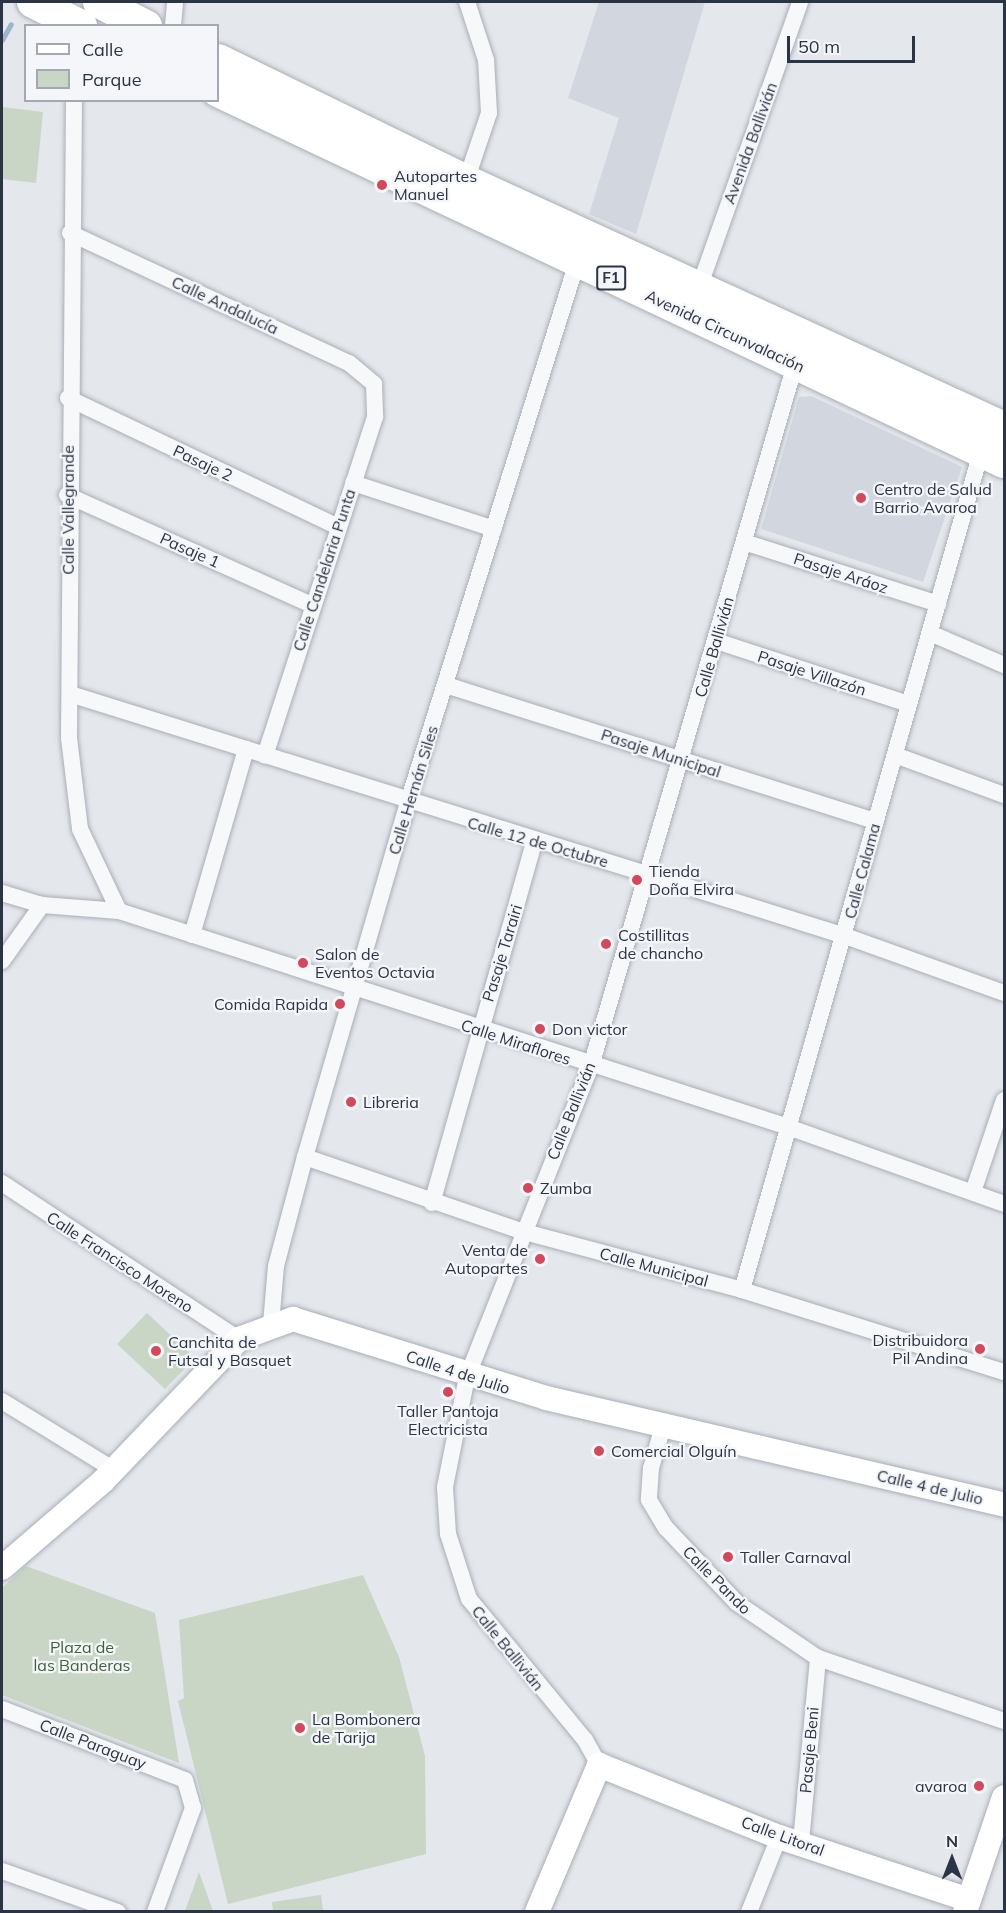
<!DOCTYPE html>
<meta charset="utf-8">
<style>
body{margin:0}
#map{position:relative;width:1006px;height:1913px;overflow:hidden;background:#e4e7ec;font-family:Mulish,sans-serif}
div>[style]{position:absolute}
.built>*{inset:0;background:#d2d6de}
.green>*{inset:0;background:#c9d6c5}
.stream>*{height:5px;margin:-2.5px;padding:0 2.5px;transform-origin:2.5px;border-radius:2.5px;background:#9fb4cc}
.roads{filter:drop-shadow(0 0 2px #a9aeb7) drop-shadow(0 0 2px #a9aeb7)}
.street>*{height:16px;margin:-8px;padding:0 8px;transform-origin:8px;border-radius:8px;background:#f7f8fa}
.secondary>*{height:24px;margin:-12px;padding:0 12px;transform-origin:12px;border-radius:12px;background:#fff}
.highway>*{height:32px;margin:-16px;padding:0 16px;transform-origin:16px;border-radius:16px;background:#fff}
.dots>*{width:16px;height:16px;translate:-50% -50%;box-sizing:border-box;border:3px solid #f4f6f9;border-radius:50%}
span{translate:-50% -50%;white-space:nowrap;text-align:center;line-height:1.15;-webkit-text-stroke:4.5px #f4f6f9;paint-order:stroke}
.shield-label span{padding:2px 4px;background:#f4f6f9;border:2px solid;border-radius:4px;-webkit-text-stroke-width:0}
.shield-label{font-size:15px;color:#2b3445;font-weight:700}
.street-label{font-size:16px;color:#2b3445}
.poi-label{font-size:16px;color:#2b3445}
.left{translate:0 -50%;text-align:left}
.right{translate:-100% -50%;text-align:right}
.park-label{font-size:16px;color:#3f6138}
.frame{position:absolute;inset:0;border:3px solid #2b3445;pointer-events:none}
.legend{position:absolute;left:24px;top:24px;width:195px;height:78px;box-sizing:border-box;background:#f4f6f9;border:2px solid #a4a8b1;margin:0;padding:8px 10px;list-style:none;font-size:18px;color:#2b3445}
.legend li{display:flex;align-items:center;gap:12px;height:30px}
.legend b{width:30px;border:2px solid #a4a8b1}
.north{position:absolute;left:922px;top:1829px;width:60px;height:60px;-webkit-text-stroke:4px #f4f6f9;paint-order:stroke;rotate:0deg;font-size:16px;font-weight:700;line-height:24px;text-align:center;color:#2b3445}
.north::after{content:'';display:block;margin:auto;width:21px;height:27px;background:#2b3445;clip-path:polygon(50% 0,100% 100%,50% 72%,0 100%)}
.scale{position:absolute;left:787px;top:36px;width:128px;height:27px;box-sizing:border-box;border:3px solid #2b3445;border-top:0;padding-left:8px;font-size:18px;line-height:21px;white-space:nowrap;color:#2b3445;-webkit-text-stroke:4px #f4f6f9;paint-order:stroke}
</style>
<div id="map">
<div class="built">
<div style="clip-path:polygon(599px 2px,705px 2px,636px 234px,589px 214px,619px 118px,568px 98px)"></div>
<div style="clip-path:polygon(811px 396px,962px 467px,923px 582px,761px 529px,799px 397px)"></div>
</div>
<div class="green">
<div style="clip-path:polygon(2px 107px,43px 112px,36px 183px,2px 179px)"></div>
<div style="clip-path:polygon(147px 1313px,195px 1358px,165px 1389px,117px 1344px)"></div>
<div style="clip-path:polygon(26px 1566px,155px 1613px,179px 1763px,2px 1695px,2px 1588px)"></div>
<div style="clip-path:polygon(363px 1575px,399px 1657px,425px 1756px,426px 1854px,228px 1904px,178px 1701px,184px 1698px,179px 1620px)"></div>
<div style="clip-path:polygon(199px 1872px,213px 1911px,185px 1911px)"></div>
<div style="clip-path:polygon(321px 1895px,323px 1911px,273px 1911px,272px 1902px)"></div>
</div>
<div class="stream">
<div style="left:2px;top:40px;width:18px;rotate:-61deg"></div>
</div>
<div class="roads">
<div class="street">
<div style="left:173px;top:26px;width:24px;rotate:-85deg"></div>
<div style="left:74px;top:100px;width:638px;rotate:90.45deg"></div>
<div style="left:69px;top:738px;width:92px;rotate:83.1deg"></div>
<div style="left:80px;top:829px;width:91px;rotate:64.6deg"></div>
<div style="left:466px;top:181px;width:72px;rotate:-71.3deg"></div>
<div style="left:489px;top:113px;width:53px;rotate:-93.2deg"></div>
<div style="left:486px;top:60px;width:61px;rotate:-108.1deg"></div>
<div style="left:70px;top:233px;width:308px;rotate:25deg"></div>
<div style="left:349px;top:363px;width:33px;rotate:40deg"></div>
<div style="left:374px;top:384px;width:33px;rotate:88deg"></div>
<div style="left:375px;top:417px;width:356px;rotate:108deg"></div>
<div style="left:700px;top:285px;width:300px;rotate:-70.5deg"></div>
<div style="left:68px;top:398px;width:299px;rotate:25.5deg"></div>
<div style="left:353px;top:483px;width:148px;rotate:18.1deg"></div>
<div style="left:67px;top:495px;width:269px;rotate:24.2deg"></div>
<div style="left:744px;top:542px;width:204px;rotate:17.7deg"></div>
<div style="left:930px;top:633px;width:81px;rotate:23.4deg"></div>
<div style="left:716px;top:641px;width:203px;rotate:18.1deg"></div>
<div style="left:446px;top:685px;width:451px;rotate:17.6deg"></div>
<div style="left:70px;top:694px;width:812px;rotate:17.34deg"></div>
<div style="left:845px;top:936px;width:169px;rotate:19.7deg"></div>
<div style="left:895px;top:755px;width:116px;rotate:20.2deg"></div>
<div style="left:2px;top:893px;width:42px;rotate:16.7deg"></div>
<div style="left:42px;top:905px;width:77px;rotate:4.5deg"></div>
<div style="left:119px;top:911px;width:703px;rotate:17.89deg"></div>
<div style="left:788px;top:1127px;width:229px;rotate:19.6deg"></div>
<div style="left:192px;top:935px;width:194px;rotate:-73.8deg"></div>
<div style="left:2px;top:961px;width:69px;rotate:-54.5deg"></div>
<div style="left:305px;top:1157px;width:228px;rotate:18.9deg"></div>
<div style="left:521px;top:1231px;width:229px;rotate:14.9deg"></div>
<div style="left:742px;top:1290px;width:275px;rotate:17.4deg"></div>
<div style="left:2px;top:1183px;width:284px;rotate:33.4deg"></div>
<div style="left:973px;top:1192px;width:97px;rotate:-71.4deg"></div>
<div style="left:432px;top:1203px;width:375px;rotate:-74.2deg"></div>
<div style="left:742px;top:1290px;width:871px;rotate:-74.08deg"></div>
<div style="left:271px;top:1324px;width:58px;rotate:-85.1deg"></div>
<div style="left:276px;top:1266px;width:113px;rotate:-75.1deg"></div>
<div style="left:305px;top:1157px;width:370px;rotate:-73.8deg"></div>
<div style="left:408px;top:802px;width:566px;rotate:-72.62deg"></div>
<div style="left:2px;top:1401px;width:132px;rotate:31.6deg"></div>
<div style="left:663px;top:1426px;width:44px;rotate:105.9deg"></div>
<div style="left:651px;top:1468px;width:32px;rotate:94deg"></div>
<div style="left:649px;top:1500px;width:33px;rotate:59deg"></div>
<div style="left:666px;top:1528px;width:103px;rotate:46.6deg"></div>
<div style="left:737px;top:1603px;width:98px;rotate:34.2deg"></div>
<div style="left:818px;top:1658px;width:196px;rotate:18.7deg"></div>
<div style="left:2px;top:1709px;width:196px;rotate:21.2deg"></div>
<div style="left:185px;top:1780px;width:29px;rotate:74deg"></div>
<div style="left:193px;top:1808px;width:111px;rotate:110.1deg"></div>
<div style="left:599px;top:1765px;width:29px;rotate:-119deg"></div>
<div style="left:585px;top:1740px;width:183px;rotate:-129.4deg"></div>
<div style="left:469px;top:1599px;width:68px;rotate:-107.9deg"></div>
<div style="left:448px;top:1534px;width:47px;rotate:-93.7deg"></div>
<div style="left:445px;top:1487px;width:112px;rotate:-78.7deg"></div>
<div style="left:467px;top:1377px;width:335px;rotate:-68.3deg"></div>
<div style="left:591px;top:1066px;width:737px;rotate:-73.78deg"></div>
<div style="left:801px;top:1842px;width:185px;rotate:-84.7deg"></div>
<div style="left:2px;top:1871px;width:123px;rotate:19.5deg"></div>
<div style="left:749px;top:1912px;width:81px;rotate:-68.2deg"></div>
</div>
<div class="secondary">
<div style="left:2px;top:1568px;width:133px;rotate:-40.7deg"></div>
<div style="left:103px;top:1481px;width:197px;rotate:-46.2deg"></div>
<div style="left:239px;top:1339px;width:58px;rotate:-20.3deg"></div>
<div style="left:293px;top:1319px;width:265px;rotate:17.3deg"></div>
<div style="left:546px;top:1398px;width:470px;rotate:13.1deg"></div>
<div style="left:537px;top:1912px;width:160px;rotate:-67.1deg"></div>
<div style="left:599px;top:1765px;width:194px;rotate:21.8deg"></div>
<div style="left:779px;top:1837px;width:200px;rotate:18.3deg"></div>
<div style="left:965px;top:1912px;width:121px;rotate:-71.3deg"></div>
</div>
<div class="highway">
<div style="left:33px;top:2px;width:54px;rotate:26.6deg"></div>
<div style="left:99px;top:2px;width:53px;rotate:27.1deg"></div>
<div style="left:218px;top:60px;width:276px;rotate:26deg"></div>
<div style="left:466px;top:181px;width:592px;rotate:24.66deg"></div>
<div style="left:218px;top:91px;width:869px;rotate:25.27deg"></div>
</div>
</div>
<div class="dots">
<div style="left:382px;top:185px;background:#d1495b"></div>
<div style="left:861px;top:498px;background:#d1495b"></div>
<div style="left:637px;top:880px;background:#d1495b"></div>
<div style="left:606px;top:944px;background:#d1495b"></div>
<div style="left:303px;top:963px;background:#d1495b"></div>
<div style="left:340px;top:1004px;background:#d1495b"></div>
<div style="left:540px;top:1029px;background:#d1495b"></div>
<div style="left:351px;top:1102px;background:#d1495b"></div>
<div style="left:528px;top:1188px;background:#d1495b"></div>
<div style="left:540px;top:1259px;background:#d1495b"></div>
<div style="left:980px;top:1349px;background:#d1495b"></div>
<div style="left:156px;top:1351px;background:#d1495b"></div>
<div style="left:448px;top:1392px;background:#d1495b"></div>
<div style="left:599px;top:1451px;background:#d1495b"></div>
<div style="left:728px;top:1557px;background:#d1495b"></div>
<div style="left:300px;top:1728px;background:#d1495b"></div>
<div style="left:979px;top:1786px;background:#d1495b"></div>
</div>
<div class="shield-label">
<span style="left:611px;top:278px">F1</span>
</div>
<div class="street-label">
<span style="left:750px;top:143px;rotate:-70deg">Avenida Ballivián</span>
<span style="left:225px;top:305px;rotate:25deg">Calle Andalucía</span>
<span style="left:725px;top:331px;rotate:25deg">Avenida Circunvalación</span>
<span style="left:203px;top:463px;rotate:25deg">Pasaje 2</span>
<span style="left:68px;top:510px;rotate:-90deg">Calle Vallegrande</span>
<span style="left:190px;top:550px;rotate:24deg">Pasaje 1</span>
<span style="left:324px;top:570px;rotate:-72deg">Calle Candelaria Punta</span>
<span style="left:841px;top:573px;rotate:18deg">Pasaje Aráoz</span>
<span style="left:714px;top:647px;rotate:-74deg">Calle Ballivián</span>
<span style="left:812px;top:673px;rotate:18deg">Pasaje Villazón</span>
<span style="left:661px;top:753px;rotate:18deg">Pasaje Municipal</span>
<span style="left:413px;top:790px;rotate:-73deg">Calle Hernán Siles</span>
<span style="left:538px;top:842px;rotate:16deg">Calle 12 de Octubre</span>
<span style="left:862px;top:871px;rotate:-75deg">Calle Calama</span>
<span style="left:502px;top:953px;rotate:-73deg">Pasaje Tarairi</span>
<span style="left:516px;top:1042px;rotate:18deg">Calle Miraflores</span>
<span style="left:571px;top:1111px;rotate:-68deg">Calle Ballivián</span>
<span style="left:120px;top:1262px;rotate:33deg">Calle Francisco Moreno</span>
<span style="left:654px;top:1267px;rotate:15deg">Calle Municipal</span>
<span style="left:458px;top:1372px;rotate:18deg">Calle 4 de Julio</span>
<span style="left:930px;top:1487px;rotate:13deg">Calle 4 de Julio</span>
<span style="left:717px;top:1580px;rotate:45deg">Calle Pando</span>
<span style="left:508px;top:1648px;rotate:51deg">Calle Ballivián</span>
<span style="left:93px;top:1744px;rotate:21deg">Calle Paraguay</span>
<span style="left:809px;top:1750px;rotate:-85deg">Pasaje Beni</span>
<span style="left:783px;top:1836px;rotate:20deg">Calle Litoral</span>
</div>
<div class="poi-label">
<span class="left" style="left:394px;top:185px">Autopartes<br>Manuel</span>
<span class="left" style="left:874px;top:498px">Centro de Salud<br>Barrio Avaroa</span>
<span class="left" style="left:649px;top:880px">Tienda<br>Doña Elvira</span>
<span class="left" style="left:618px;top:944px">Costillitas<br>de chancho</span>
<span class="left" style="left:315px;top:963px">Salon de<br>Eventos Octavia</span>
<span class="right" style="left:328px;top:1004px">Comida Rapida</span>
<span class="left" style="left:552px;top:1029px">Don victor</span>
<span class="left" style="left:363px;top:1102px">Libreria</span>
<span class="left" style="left:540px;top:1188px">Zumba</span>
<span class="right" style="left:528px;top:1259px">Venta de<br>Autopartes</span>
<span class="right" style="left:968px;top:1349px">Distribuidora<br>Pil Andina</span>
<span class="left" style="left:168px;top:1351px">Canchita de<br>Futsal y Basquet</span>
<span style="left:448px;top:1420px">Taller Pantoja<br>Electricista</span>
<span class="left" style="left:611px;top:1451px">Comercial Olguín</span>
<span class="left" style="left:740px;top:1557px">Taller Carnaval</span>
<span class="left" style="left:312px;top:1728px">La Bombonera<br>de Tarija</span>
<span class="right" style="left:967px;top:1786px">avaroa</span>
</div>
<div class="park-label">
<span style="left:82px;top:1656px">Plaza de<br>las Banderas</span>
</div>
<div class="frame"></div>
<ul class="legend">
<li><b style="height:8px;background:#fff"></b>Calle</li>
<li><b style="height:16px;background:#c9d6c5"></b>Parque</li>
</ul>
<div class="north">N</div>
<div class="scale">50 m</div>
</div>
